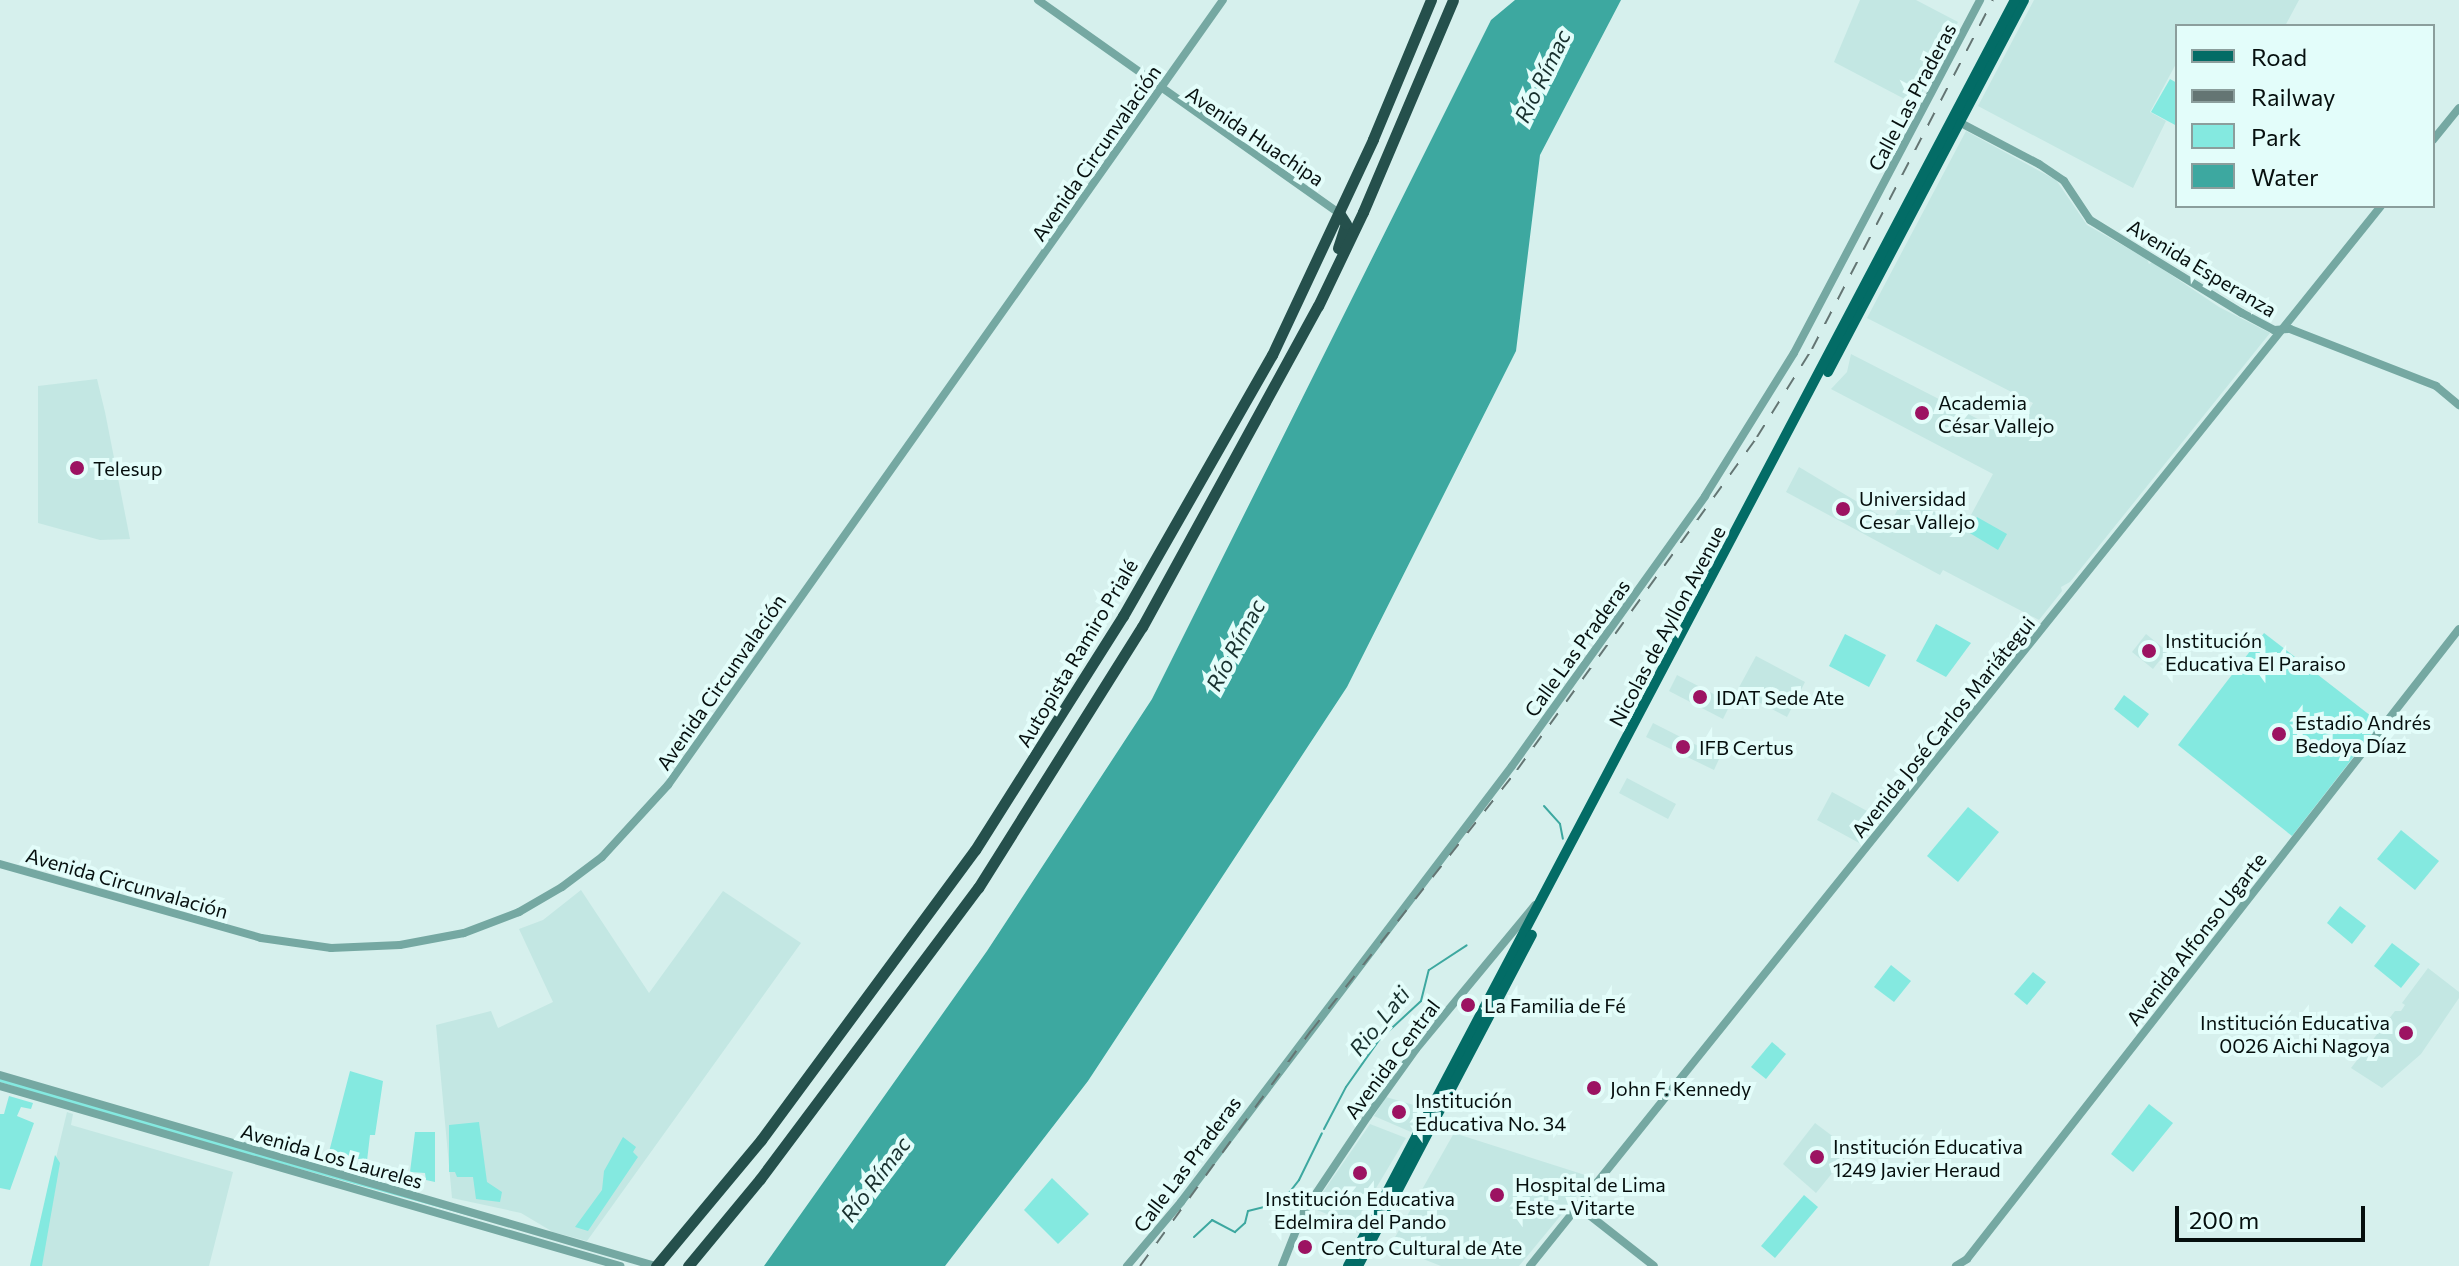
<!DOCTYPE html>
<meta charset="utf-8">
<style>
body{margin:0}
#map{position:relative;width:2459px;height:1266px;overflow:hidden;background:#d6f0ed;font-family:Commissioner,sans-serif}
div>[style]{position:absolute}
.built>*{inset:0;background:#c3e7e3}
.green>*{inset:0;background:#84e9e0}
.water>*{inset:0;background:#3da8a0}
.stream>*{height:2px;margin:-1px;padding:0 1px;transform-origin:1px;border-radius:1px;background:#3da8a0}
.minor>*{height:8px;margin:-4px;padding:0 4px;transform-origin:4px;border-radius:4px;background:#75a8a2}
.major>*{height:10px;margin:-5px;padding:0 5px;transform-origin:5px;border-radius:5px;background:#036c66}
.highway>*{height:11px;margin:-5.5px;padding:0 5.5px;transform-origin:5.5px;border-radius:5.5px;background:#25504c}
.rail>*{height:2px;margin-top:-1px;transform-origin:0;background:repeating-linear-gradient(90deg,#647573 0 14px,transparent 0 28px)}
.dots>*{width:22px;height:22px;translate:-50% -50%;box-sizing:border-box;border:4px solid #e3fdfa;border-radius:50%}
span{translate:-50% -50%;white-space:nowrap;text-align:center;line-height:1.15;-webkit-text-stroke:8px #e3fdfa;paint-order:stroke}
.street-label{font-size:20px;color:#060f0e}
.poi-label{font-size:20px;color:#060f0e}
.left{translate:0 -50%;text-align:left}
.right{translate:-100% -50%;text-align:right}
.water-label{font-size:22px;color:#18302e;font-style:italic}
.legend{position:absolute;left:2175px;top:24px;width:260px;height:184px;box-sizing:border-box;background:#e3fdfa;border:2px solid #8b9e9c;margin:0;padding:10px 14px;list-style:none;font-size:24px;color:#060f0e}
.legend li{display:flex;align-items:center;gap:16px;height:40px}
.legend b{width:40px;border:2px solid #8b9e9c}
.scale{position:absolute;left:2175px;top:1206px;width:190px;height:36px;box-sizing:border-box;border:4px solid #060f0e;border-top:0;padding-left:10px;font-size:24px;line-height:28px;white-space:nowrap;color:#060f0e;-webkit-text-stroke:6px #e3fdfa;paint-order:stroke}
</style>
<div id="map">
<div class="built">
<div style="clip-path:polygon(1860px 0,1916px 0,1958px 22px,1916px 105px,1834px 62px)"></div>
<div style="clip-path:polygon(2034px 0,2299px 0,2285px 26px,2177px 26px,2177px 62px,2150px 112px,2166px 121px,2133px 188px,1978px 106px)"></div>
<div style="clip-path:polygon(1966px 131px,2056px 180px,2087px 225px,2147px 259px,2149px 264px,2152px 262px,2219px 307px,2270px 333px,2070px 582px,2061px 587px,2062px 591px,2039px 620px,1943px 570px,1940px 575px,1786px 492px,1799px 467px,1891px 522px,1905px 496px,1964px 528px,1993px 474px,1831px 389px,1847px 372px,1851px 354px,2013px 437px,2033px 403px,1867px 318px)"></div>
<div style="clip-path:polygon(97px 379px,105px 412px,130px 539px,100px 540px,38px 523px,38px 386px)"></div>
<div style="clip-path:polygon(2146px 634px,2167px 651px,2153px 669px,2132px 652px)"></div>
<div style="clip-path:polygon(1756px 656px,1805px 682px,1787px 717px,1737px 691px)"></div>
<div style="clip-path:polygon(1677px 675px,1731px 703px,1723px 719px,1669px 691px)"></div>
<div style="clip-path:polygon(1653px 723px,1720px 757px,1714px 770px,1646px 737px)"></div>
<div style="clip-path:polygon(1627px 778px,1676px 804px,1668px 819px,1619px 793px)"></div>
<div style="clip-path:polygon(1832px 792px,1880px 818px,1861px 844px,1817px 820px)"></div>
<div style="clip-path:polygon(581px 890px,649px 993px,723px 891px,801px 943px,587px 1241px,553px 1232px,521px 1213px,452px 1198px,436px 1025px,491px 1011px,498px 1028px,553px 1002px,519px 929px,543px 920px)"></div>
<div style="clip-path:polygon(2428px 968px,2459px 992px,2459px 998px,2421px 1054px,2382px 1088px,2351px 1068px,2395px 1011px,2401px 1011px,2405px 1005px,2402px 1003px)"></div>
<div style="clip-path:polygon(1386px 1097px,1424px 1108px,1411px 1132px,1374px 1116px)"></div>
<div style="clip-path:polygon(67px 1112px,73px 1114px,71px 1125px,233px 1172px,209px 1266px,30px 1266px)"></div>
<div style="clip-path:polygon(1815px 1123px,1851px 1150px,1816px 1193px,1783px 1164px)"></div>
<div style="clip-path:polygon(1370px 1124px,1406px 1138px,1354px 1225px,1312px 1208px)"></div>
<div style="clip-path:polygon(1454px 1133px,1585px 1175px,1590px 1180px,1519px 1266px,1441px 1266px,1390px 1246px)"></div>
</div>
<div class="green">
<div style="clip-path:polygon(2170px 79px,2177px 83px,2177px 126px,2151px 112px)"></div>
<div style="clip-path:polygon(1977px 517px,2007px 534px,1998px 550px,1968px 532px)"></div>
<div style="clip-path:polygon(1936px 624px,1971px 643px,1946px 677px,1916px 661px)"></div>
<div style="clip-path:polygon(2264px 633px,2380px 723px,2292px 836px,2178px 745px)"></div>
<div style="clip-path:polygon(1845px 634px,1886px 655px,1869px 687px,1829px 666px)"></div>
<div style="clip-path:polygon(2124px 695px,2149px 714px,2138px 728px,2114px 709px)"></div>
<div style="clip-path:polygon(1968px 807px,1999px 832px,1958px 882px,1927px 856px)"></div>
<div style="clip-path:polygon(2401px 830px,2439px 861px,2415px 890px,2377px 859px)"></div>
<div style="clip-path:polygon(2340px 906px,2366px 926px,2352px 944px,2327px 923px)"></div>
<div style="clip-path:polygon(2392px 943px,2420px 964px,2401px 988px,2374px 966px)"></div>
<div style="clip-path:polygon(1891px 965px,1911px 981px,1894px 1002px,1874px 987px)"></div>
<div style="clip-path:polygon(2033px 972px,2046px 982px,2027px 1005px,2014px 994px)"></div>
<div style="clip-path:polygon(1772px 1042px,1786px 1054px,1766px 1079px,1751px 1067px)"></div>
<div style="clip-path:polygon(350px 1071px,383px 1081px,375px 1135px,370px 1135px,367px 1161px,329px 1152px)"></div>
<div style="clip-path:polygon(0 1077px,492px 1222px,112px 1117px,0 1082px)"></div>
<div style="clip-path:polygon(9px 1096px,33px 1103px,31px 1109px,21px 1107px,17px 1116px,34px 1123px,10px 1190px,0 1188px,0 1114px,4px 1114px)"></div>
<div style="clip-path:polygon(2149px 1104px,2173px 1123px,2133px 1172px,2111px 1154px)"></div>
<div style="clip-path:polygon(479px 1122px,487px 1182px,502px 1192px,500px 1202px,476px 1199px,473px 1177px,457px 1177px,455px 1172px,449px 1172px,449px 1125px)"></div>
<div style="clip-path:polygon(415px 1132px,435px 1132px,435px 1182px,426px 1180px,425px 1173px,410px 1172px)"></div>
<div style="clip-path:polygon(623px 1137px,636px 1147px,633px 1152px,638px 1157px,588px 1231px,575px 1227px,602px 1190px,604px 1171px)"></div>
<div style="clip-path:polygon(55px 1155px,60px 1163px,42px 1266px,30px 1266px)"></div>
<div style="clip-path:polygon(1052px 1178px,1089px 1214px,1058px 1244px,1024px 1210px)"></div>
<div style="clip-path:polygon(1804px 1195px,1818px 1207px,1775px 1258px,1761px 1246px)"></div>
</div>
<div class="water">
<div style="clip-path:polygon(1515px 0,1621px 0,1540px 155px,1516px 351px,1347px 687px,1088px 1081px,945px 1266px,764px 1266px,987px 951px,1152px 699px,1491px 20px)"></div>
</div>
<div class="stream">
<div style="left:1544px;top:806px;width:24px;rotate:48deg"></div>
<div style="left:1560px;top:824px;width:15px;rotate:79deg"></div>
<div style="left:1324px;top:1129px;width:47px;rotate:-62.4deg"></div>
<div style="left:1346px;top:1087px;width:57px;rotate:-54.9deg"></div>
<div style="left:1379px;top:1040px;width:57px;rotate:-42.9deg"></div>
<div style="left:1421px;top:1001px;width:32px;rotate:-76deg"></div>
<div style="left:1429px;top:970px;width:45px;rotate:-33.3deg"></div>
<div style="left:1285px;top:1198px;width:23px;rotate:-52deg"></div>
<div style="left:1299px;top:1180px;width:52px;rotate:-63.9deg"></div>
<div style="left:1194px;top:1237px;width:25px;rotate:-43deg"></div>
<div style="left:1212px;top:1220px;width:26px;rotate:28deg"></div>
<div style="left:1235px;top:1232px;width:13px;rotate:-42deg"></div>
<div style="left:1245px;top:1223px;width:12px;rotate:-76deg"></div>
<div style="left:1248px;top:1211px;width:32px;rotate:-14deg"></div>
</div>
<div class="minor">
<div style="left:1038px;top:0;width:369px;rotate:35.3deg"></div>
<div style="left:1957px;top:121px;width:93px;rotate:27.7deg"></div>
<div style="left:2039px;top:164px;width:30px;rotate:34deg"></div>
<div style="left:2064px;top:181px;width:47px;rotate:56.3deg"></div>
<div style="left:2090px;top:220px;width:178px;rotate:31.5deg"></div>
<div style="left:2242px;top:313px;width:36px;rotate:28deg"></div>
<div style="left:2274px;top:330px;width:16px;rotate:-4deg"></div>
<div style="left:2290px;top:329px;width:157px;rotate:21.3deg"></div>
<div style="left:2436px;top:386px;width:30px;rotate:40deg"></div>
<div style="left:2433px;top:140px;width:41px;rotate:-50.9deg"></div>
<div style="left:0;top:864px;width:271px;rotate:15.8deg"></div>
<div style="left:261px;top:938px;width:71px;rotate:8.1deg"></div>
<div style="left:331px;top:948px;width:69px;rotate:-2.5deg"></div>
<div style="left:400px;top:945px;width:65px;rotate:-10.6deg"></div>
<div style="left:464px;top:933px;width:59px;rotate:-20.9deg"></div>
<div style="left:519px;top:912px;width:50px;rotate:-30.2deg"></div>
<div style="left:562px;top:887px;width:50px;rotate:-36.9deg"></div>
<div style="left:602px;top:857px;width:98px;rotate:-47.5deg"></div>
<div style="left:668px;top:785px;width:961px;rotate:-54.74deg"></div>
<div style="left:0;top:1075px;width:682px;rotate:16.26deg"></div>
<div style="left:0;top:1086px;width:646px;rotate:16.19deg"></div>
<div style="left:1579px;top:1207px;width:95px;rotate:38.2deg"></div>
<div style="left:1127px;top:1266px;width:84px;rotate:-49.8deg"></div>
<div style="left:1181px;top:1202px;width:547px;rotate:-52.8deg"></div>
<div style="left:1512px;top:766px;width:332px;rotate:-54.4deg"></div>
<div style="left:1705px;top:496px;width:168px;rotate:-58.1deg"></div>
<div style="left:1794px;top:353px;width:399px;rotate:-62.2deg"></div>
<div style="left:1282px;top:1266px;width:57px;rotate:-68.4deg"></div>
<div style="left:1303px;top:1213px;width:117px;rotate:-56.2deg"></div>
<div style="left:1368px;top:1116px;width:82px;rotate:-54.4deg"></div>
<div style="left:1416px;top:1049px;width:187px;rotate:-50.4deg"></div>
<div style="left:1530px;top:1266px;width:1359px;rotate:-51.24deg"></div>
<div style="left:1956px;top:1266px;width:13px;rotate:-32deg"></div>
<div style="left:1967px;top:1259px;width:799px;rotate:-52.01deg"></div>
</div>
<div class="major">
<div style="left:1828px;top:372px;width:420px;rotate:-62.2deg"></div>
<div style="left:1348px;top:1266px;width:1431px;rotate:-62.22deg"></div>
<div style="left:1358px;top:1266px;width:374px;rotate:-62.3deg"></div>
</div>
<div class="highway">
<div style="left:1338px;top:248px;width:25px;rotate:-72deg"></div>
<div style="left:1346px;top:224px;width:13px;rotate:-122deg"></div>
<div style="left:656px;top:1266px;width:164px;rotate:-50.2deg"></div>
<div style="left:761px;top:1140px;width:360px;rotate:-53.6deg"></div>
<div style="left:975px;top:850px;width:277px;rotate:-57.7deg"></div>
<div style="left:1123px;top:616px;width:301px;rotate:-60.3deg"></div>
<div style="left:1272px;top:355px;width:238px;rotate:-64.9deg"></div>
<div style="left:1373px;top:139px;width:151px;rotate:-67.4deg"></div>
<div style="left:688px;top:1266px;width:113px;rotate:-50.4deg"></div>
<div style="left:760px;top:1179px;width:364px;rotate:-53.2deg"></div>
<div style="left:978px;top:888px;width:308px;rotate:-57.9deg"></div>
<div style="left:1142px;top:627px;width:366px;rotate:-61.3deg"></div>
<div style="left:1318px;top:306px;width:104px;rotate:-64.4deg"></div>
<div style="left:1363px;top:212px;width:230px;rotate:-67deg"></div>
</div>
<div class="rail">
<div style="left:1140px;top:1266px;width:291px;rotate:-54deg"></div>
<div style="left:1311px;top:1031px;width:333px;rotate:-51.7deg"></div>
<div style="left:1517px;top:770px;width:410px;rotate:-54.2deg"></div>
<div style="left:1757px;top:437px;width:104px;rotate:-58deg"></div>
<div style="left:1812px;top:349px;width:393px;rotate:-62.6deg"></div>
</div>
<div class="dots">
<div style="left:1922px;top:413px;background:#9c1362"></div>
<div style="left:77px;top:468px;background:#9c1362"></div>
<div style="left:1843px;top:509px;background:#9c1362"></div>
<div style="left:2149px;top:651px;background:#9c1362"></div>
<div style="left:1700px;top:697px;background:#9c1362"></div>
<div style="left:2279px;top:734px;background:#9c1362"></div>
<div style="left:1683px;top:747px;background:#9c1362"></div>
<div style="left:1468px;top:1005px;background:#9c1362"></div>
<div style="left:2406px;top:1033px;background:#9c1362"></div>
<div style="left:1594px;top:1088px;background:#9c1362"></div>
<div style="left:1399px;top:1112px;background:#9c1362"></div>
<div style="left:1817px;top:1157px;background:#9c1362"></div>
<div style="left:1360px;top:1173px;background:#9c1362"></div>
<div style="left:1497px;top:1195px;background:#9c1362"></div>
<div style="left:1305px;top:1247px;background:#9c1362"></div>
</div>
<div class="street-label">
<span style="left:1912px;top:97px;rotate:-62deg">Calle Las Praderas</span>
<span style="left:1255px;top:136px;rotate:34deg">Avenida Huachipa</span>
<span style="left:1096px;top:153px;rotate:-55deg">Avenida Circunvalación</span>
<span style="left:2202px;top:268px;rotate:31deg">Avenida Esperanza</span>
<span style="left:1667px;top:626px;rotate:-62deg">Nicolas de Ayllon Avenue</span>
<span style="left:1577px;top:648px;rotate:-54deg">Calle Las Praderas</span>
<span style="left:1077px;top:653px;rotate:-59deg">Autopista Ramiro Prialé</span>
<span style="left:721px;top:682px;rotate:-55deg">Avenida Circunvalación</span>
<span style="left:1943px;top:727px;rotate:-51deg">Avenida José Carlos Mariátegui</span>
<span style="left:127px;top:883px;rotate:16deg">Avenida Circunvalación</span>
<span style="left:2196px;top:939px;rotate:-52deg">Avenida Alfonso Ugarte</span>
<span style="left:1392px;top:1059px;rotate:-53deg">Avenida Central</span>
<span style="left:332px;top:1156px;rotate:16deg">Avenida Los Laureles</span>
<span style="left:1187px;top:1164px;rotate:-53deg">Calle Las Praderas</span>
</div>
<div class="poi-label">
<span class="left" style="left:1938px;top:414px">Academia<br>César Vallejo</span>
<span class="left" style="left:93px;top:468px">Telesup</span>
<span class="left" style="left:1859px;top:510px">Universidad<br>Cesar Vallejo</span>
<span class="left" style="left:2165px;top:652px">Institución<br>Educativa El Paraiso</span>
<span class="left" style="left:1716px;top:697px">IDAT Sede Ate</span>
<span class="left" style="left:2295px;top:734px">Estadio Andrés<br>Bedoya Díaz</span>
<span class="left" style="left:1699px;top:747px">IFB Certus</span>
<span class="left" style="left:1484px;top:1005px">La Familia de Fé</span>
<span class="right" style="left:2390px;top:1034px">Institución Educativa<br>0026 Aichi Nagoya</span>
<span class="left" style="left:1610px;top:1088px">John F. Kennedy</span>
<span class="left" style="left:1415px;top:1112px">Institución<br>Educativa No. 34</span>
<span class="left" style="left:1833px;top:1158px">Institución Educativa<br>1249 Javier Heraud</span>
<span class="left" style="left:1515px;top:1196px">Hospital de Lima<br>Este - Vitarte</span>
<span style="left:1360px;top:1210px">Institución Educativa<br>Edelmira del Pando</span>
<span class="left" style="left:1321px;top:1247px">Centro Cultural de Ate</span>
</div>
<div class="water-label">
<span style="left:1542px;top:76px;rotate:-64deg">Río Rímac</span>
<span style="left:1235px;top:645px;rotate:-62deg">Río Rímac</span>
<span style="left:1379px;top:1021px;rotate:-51deg">Rio_Lati</span>
<span style="left:875px;top:1179px;rotate:-53deg">Río Rímac</span>
</div>
<ul class="legend">
<li><b style="height:10px;background:#036c66"></b>Road</li>
<li><b style="height:10px;background:#647573"></b>Railway</li>
<li><b style="height:22px;background:#84e9e0"></b>Park</li>
<li><b style="height:22px;background:#3da8a0"></b>Water</li>
</ul>
<div class="scale">200 m</div>
</div>
